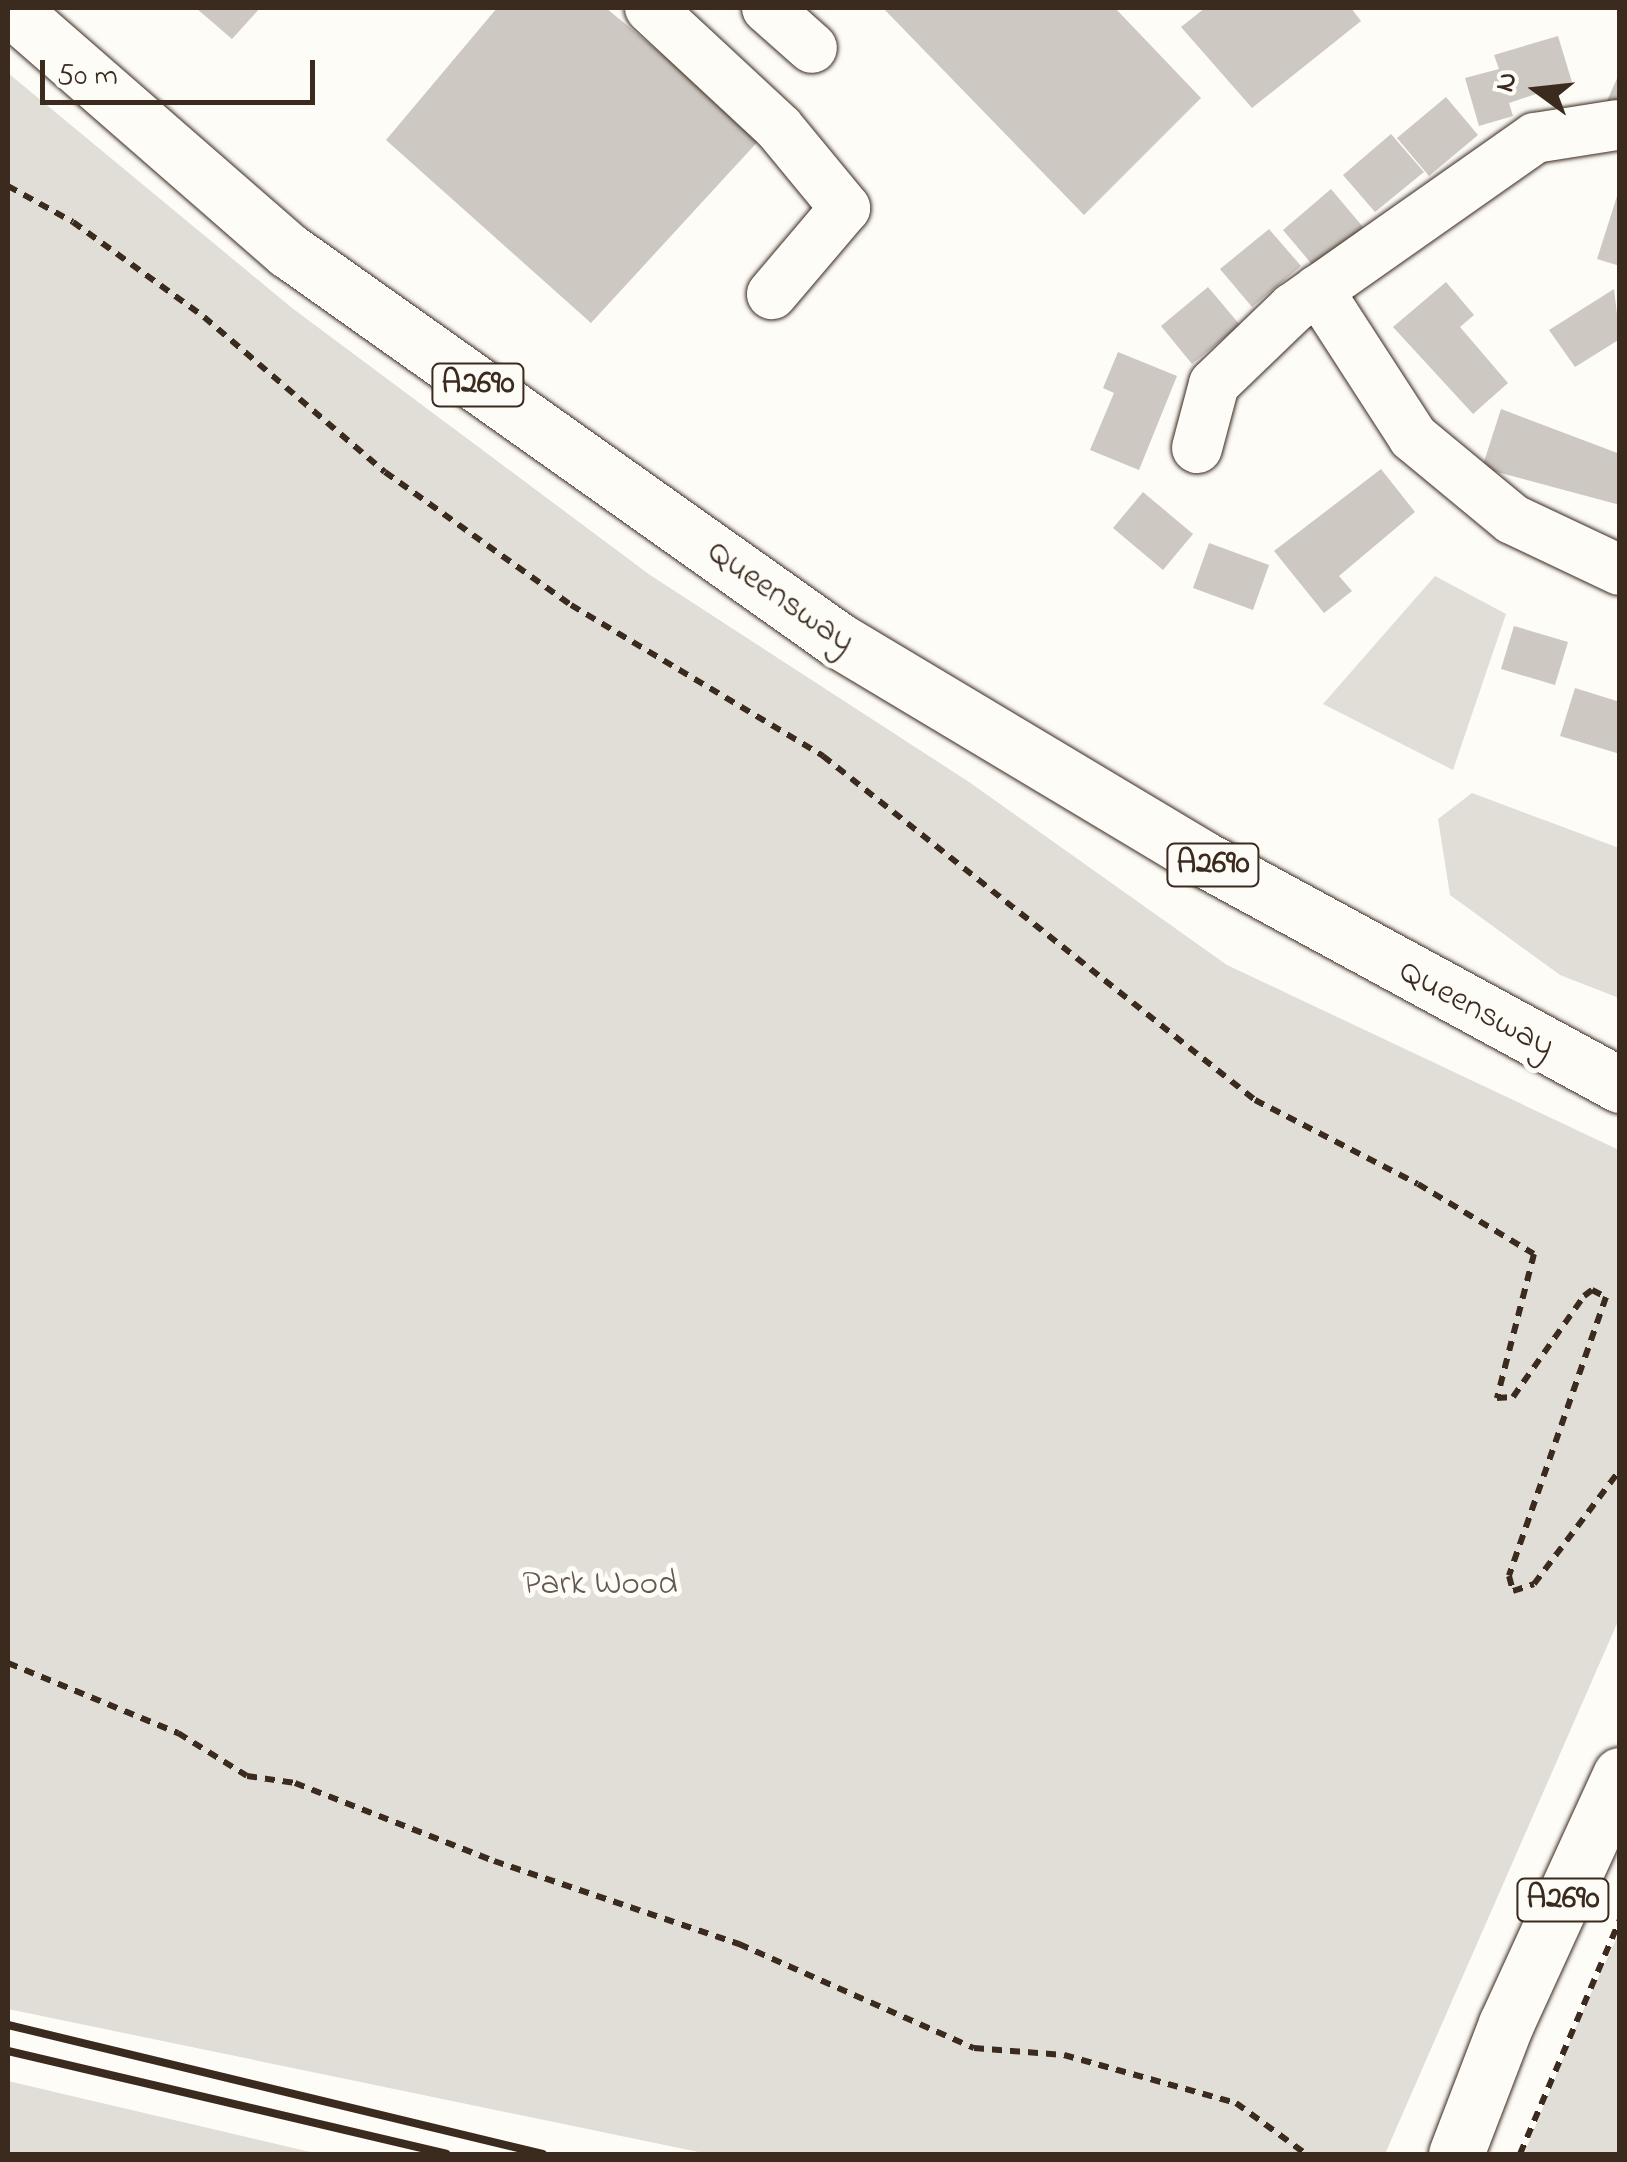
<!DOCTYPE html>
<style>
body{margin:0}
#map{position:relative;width:1627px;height:2162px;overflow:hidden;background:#fdfcf7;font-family:"Indie Flower",sans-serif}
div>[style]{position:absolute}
.green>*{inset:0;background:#e1ded7}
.building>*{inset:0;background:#cdc8c2}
.path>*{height:6px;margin-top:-3px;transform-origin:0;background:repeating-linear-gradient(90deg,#3b2a1e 0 10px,transparent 0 18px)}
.roads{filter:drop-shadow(0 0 2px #3b2a1e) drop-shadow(0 0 2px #3b2a1e)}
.minor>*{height:50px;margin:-25px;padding:0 25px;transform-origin:25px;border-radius:25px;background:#fdfcf7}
.major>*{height:55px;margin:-27.5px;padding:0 27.5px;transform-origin:27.5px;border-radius:27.5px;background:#fdfcf7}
.rail>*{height:8px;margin:-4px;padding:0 4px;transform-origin:4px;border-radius:4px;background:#3b2a1e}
span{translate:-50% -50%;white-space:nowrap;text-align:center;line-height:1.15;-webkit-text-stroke:10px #fdfcf7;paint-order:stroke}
.shield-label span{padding:2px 8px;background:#fdfcf7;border:2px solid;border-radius:8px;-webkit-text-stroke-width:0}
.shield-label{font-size:32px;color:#3b2a1e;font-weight:700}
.street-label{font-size:35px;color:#3b2a1e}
.park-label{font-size:35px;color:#64574c}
.frame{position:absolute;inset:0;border:10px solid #3b2a1e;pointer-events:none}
.north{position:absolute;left:1487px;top:40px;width:100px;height:100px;-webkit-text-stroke:8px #fdfcf7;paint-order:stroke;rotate:285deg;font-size:28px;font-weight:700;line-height:40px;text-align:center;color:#3b2a1e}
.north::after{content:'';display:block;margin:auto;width:35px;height:45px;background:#3b2a1e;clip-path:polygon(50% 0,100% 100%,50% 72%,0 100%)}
.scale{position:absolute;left:40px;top:60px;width:275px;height:45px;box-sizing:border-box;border:5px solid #3b2a1e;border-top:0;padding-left:12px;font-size:30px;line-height:35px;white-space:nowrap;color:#3b2a1e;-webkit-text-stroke:8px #fdfcf7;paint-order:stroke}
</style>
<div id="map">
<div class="green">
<div style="clip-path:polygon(8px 73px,292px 308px,650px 575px,969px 782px,1227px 965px,1619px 1150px,1619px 1619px,1385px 2154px,708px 2154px,8px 2009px)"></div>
<div style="clip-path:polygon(1435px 576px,1506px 614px,1453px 770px,1323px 704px)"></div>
<div style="clip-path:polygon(1472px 793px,1619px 848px,1619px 998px,1560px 975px,1450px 895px,1438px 819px)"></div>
<div style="clip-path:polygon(1619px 1933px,1619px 2154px,1524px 2154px,1580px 2017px)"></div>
<div style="clip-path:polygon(8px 2081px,319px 2154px,8px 2154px)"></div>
</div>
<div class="building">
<div style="clip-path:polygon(196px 8px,260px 8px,232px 39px)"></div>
<div style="clip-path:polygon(497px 8px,606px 8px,762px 137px,591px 323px,386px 140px)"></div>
<div style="clip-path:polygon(883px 8px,1115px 8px,1201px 98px,1084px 215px)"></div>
<div style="clip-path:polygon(1205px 8px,1351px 8px,1361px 21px,1252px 108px,1181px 27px)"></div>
<div style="clip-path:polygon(1558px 36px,1572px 82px,1509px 103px,1513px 116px,1479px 126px,1465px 78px,1499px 69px,1494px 55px)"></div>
<div style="clip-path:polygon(1620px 72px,1620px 122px,1601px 114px)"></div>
<div style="clip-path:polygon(1446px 97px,1478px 135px,1429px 176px,1397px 138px)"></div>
<div style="clip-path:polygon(1391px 134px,1424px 172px,1375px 212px,1343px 175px)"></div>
<div style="clip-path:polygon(1331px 189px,1363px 227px,1315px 268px,1283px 230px)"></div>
<div style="clip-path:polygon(1619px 190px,1620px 190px,1620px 266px,1597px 259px)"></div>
<div style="clip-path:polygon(1269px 229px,1301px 266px,1252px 307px,1220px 269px)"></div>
<div style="clip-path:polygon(1446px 282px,1474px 315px,1460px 327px,1508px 383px,1473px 414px,1393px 327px)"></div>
<div style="clip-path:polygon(1208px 287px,1240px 325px,1192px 364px,1161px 326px)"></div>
<div style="clip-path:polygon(1614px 289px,1620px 339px,1575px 367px,1549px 330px)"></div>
<div style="clip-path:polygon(1118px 352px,1177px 376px,1139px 470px,1090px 450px,1114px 393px,1103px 388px)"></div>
<div style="clip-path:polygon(1501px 409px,1620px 454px,1620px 505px,1482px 468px)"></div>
<div style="clip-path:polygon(1381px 469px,1415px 512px,1339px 576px,1352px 591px,1324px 613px,1274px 551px)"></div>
<div style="clip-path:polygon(1143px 492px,1193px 534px,1163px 570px,1113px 528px)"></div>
<div style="clip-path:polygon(1209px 543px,1269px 565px,1253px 610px,1193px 588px)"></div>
<div style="clip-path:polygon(1514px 626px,1568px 642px,1555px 685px,1501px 669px)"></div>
<div style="clip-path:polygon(1575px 688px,1620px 702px,1620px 754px,1560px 736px)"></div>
</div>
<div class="path">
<div style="left:8px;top:186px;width:74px;rotate:29deg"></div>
<div style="left:73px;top:222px;width:162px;rotate:35.9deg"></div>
<div style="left:204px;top:317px;width:238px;rotate:40.6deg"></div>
<div style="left:385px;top:472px;width:229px;rotate:35.6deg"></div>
<div style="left:571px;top:605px;width:294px;rotate:30.9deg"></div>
<div style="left:823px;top:756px;width:552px;rotate:38.53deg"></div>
<div style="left:1255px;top:1100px;width:183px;rotate:27.3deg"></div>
<div style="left:1418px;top:1184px;width:135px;rotate:31.1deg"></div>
<div style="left:1534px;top:1254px;width:149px;rotate:104.4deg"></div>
<div style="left:1497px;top:1398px;width:16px;rotate:-4deg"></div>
<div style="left:1513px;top:1397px;width:123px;rotate:-54.9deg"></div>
<div style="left:1584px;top:1296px;width:10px;rotate:-37deg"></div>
<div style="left:1592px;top:1290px;width:16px;rotate:27deg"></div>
<div style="left:1606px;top:1297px;width:295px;rotate:109.2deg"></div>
<div style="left:1509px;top:1576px;width:16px;rotate:75deg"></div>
<div style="left:1513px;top:1591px;width:22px;rotate:-18deg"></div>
<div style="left:1534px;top:1584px;width:143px;rotate:-53deg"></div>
<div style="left:8px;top:1663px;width:184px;rotate:22.4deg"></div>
<div style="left:178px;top:1733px;width:81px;rotate:31.9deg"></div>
<div style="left:247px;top:1776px;width:49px;rotate:8.3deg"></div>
<div style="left:295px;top:1783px;width:214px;rotate:21.4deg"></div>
<div style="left:494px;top:1861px;width:259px;rotate:18.7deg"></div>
<div style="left:739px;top:1944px;width:257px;rotate:23.9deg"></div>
<div style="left:974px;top:2048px;width:90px;rotate:4.4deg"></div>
<div style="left:1064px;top:2055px;width:179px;rotate:15.6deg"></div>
<div style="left:1236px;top:2103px;width:87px;rotate:36.1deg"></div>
<div style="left:1520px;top:2154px;width:254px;rotate:-66.9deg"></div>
</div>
<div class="roads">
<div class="minor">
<div style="left:650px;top:8px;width:176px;rotate:42.9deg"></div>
<div style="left:779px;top:128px;width:104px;rotate:50.5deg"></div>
<div style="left:845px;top:208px;width:113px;rotate:130.3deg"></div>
<div style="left:767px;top:8px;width:60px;rotate:41.6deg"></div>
<div style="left:1318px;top:290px;width:175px;rotate:57.1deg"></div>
<div style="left:1413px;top:437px;width:129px;rotate:39.6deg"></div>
<div style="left:1512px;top:519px;width:119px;rotate:25.3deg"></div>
<div style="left:1197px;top:448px;width:66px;rotate:-75.1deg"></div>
<div style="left:1214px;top:384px;width:110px;rotate:-43.9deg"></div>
<div style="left:1293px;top:308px;width:296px;rotate:-35.1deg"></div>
<div style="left:1535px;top:138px;width:83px;rotate:-9deg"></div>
</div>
<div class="major">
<div style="left:10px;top:8px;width:370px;rotate:41.1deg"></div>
<div style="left:289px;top:251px;width:673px;rotate:35.32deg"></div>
<div style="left:838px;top:640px;width:422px;rotate:30.9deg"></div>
<div style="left:1200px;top:857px;width:478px;rotate:28.5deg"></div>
<div style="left:1456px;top:2154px;width:139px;rotate:-69deg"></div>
<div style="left:1506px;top:2024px;width:274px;rotate:-65.4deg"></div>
</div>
</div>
<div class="rail">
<div style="left:8px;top:2025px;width:550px;rotate:13.56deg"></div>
<div style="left:8px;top:2051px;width:450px;rotate:13.2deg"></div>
</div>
<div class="shield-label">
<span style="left:478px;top:385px">A2690</span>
<span style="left:1213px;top:865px">A2690</span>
<span style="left:1563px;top:1900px">A2690</span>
</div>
<div class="street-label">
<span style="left:780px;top:598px;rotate:35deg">Queensway</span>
<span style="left:1476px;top:1010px;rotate:28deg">Queensway</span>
</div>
<div class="park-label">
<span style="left:600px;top:1585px">Park Wood</span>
</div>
<div class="frame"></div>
<div class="north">N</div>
<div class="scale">50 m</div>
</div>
